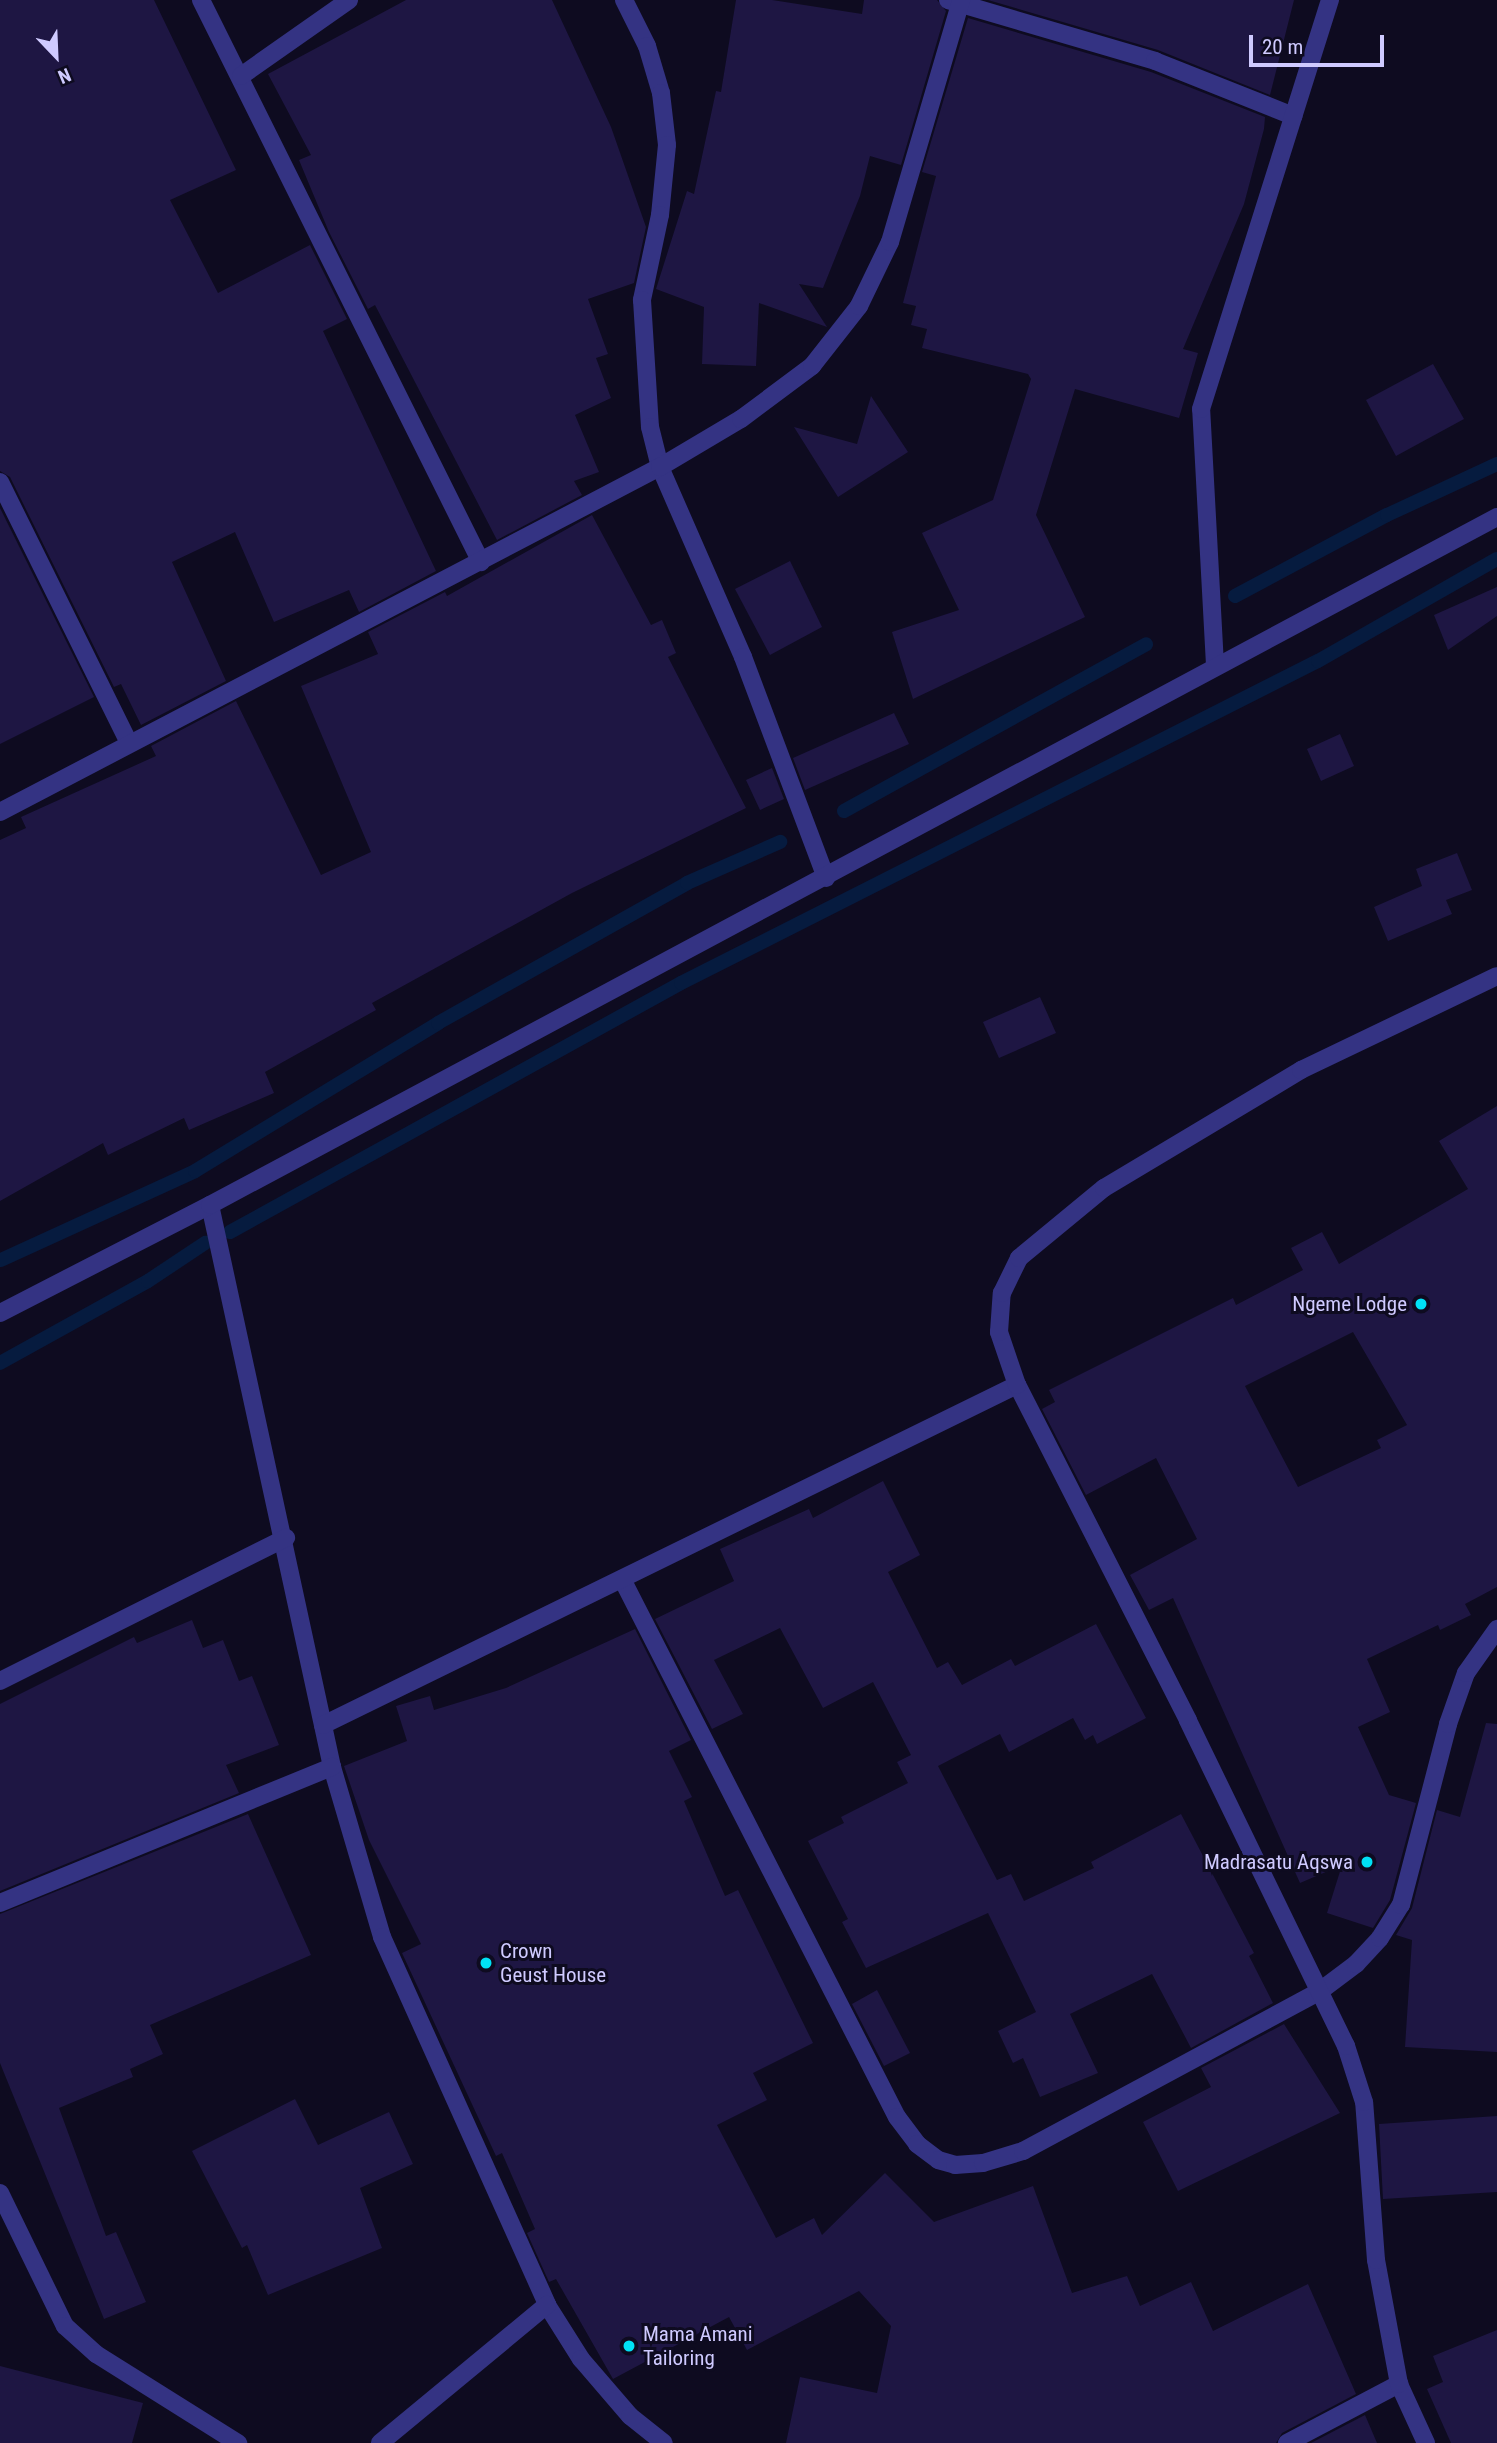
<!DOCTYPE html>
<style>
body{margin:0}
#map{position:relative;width:1497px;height:2443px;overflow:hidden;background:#0e0b20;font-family:"Roboto Condensed",sans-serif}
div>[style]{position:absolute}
.stream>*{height:14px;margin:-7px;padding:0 7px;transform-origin:7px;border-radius:7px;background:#061b3f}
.building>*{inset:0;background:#1e1643}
.minor>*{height:18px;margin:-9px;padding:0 9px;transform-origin:9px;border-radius:9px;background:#343383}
.dots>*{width:19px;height:19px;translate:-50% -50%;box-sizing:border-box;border:4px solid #0e0b20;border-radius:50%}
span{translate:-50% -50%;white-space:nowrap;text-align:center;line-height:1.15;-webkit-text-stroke:6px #0e0b20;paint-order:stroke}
.poi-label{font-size:21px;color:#cfcaff}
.right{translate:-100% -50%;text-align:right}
.left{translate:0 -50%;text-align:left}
.north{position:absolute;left:21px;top:21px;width:70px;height:70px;-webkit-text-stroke:5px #0e0b20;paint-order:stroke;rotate:157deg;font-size:19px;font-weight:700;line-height:28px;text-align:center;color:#cfcaff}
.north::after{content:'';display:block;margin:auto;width:24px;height:32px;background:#cfcaff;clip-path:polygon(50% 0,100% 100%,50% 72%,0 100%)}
.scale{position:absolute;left:1249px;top:35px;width:135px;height:32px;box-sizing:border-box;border:4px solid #cfcaff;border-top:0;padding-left:9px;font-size:21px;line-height:24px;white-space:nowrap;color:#cfcaff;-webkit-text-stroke:5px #0e0b20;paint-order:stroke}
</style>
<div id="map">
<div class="stream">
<div style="left:1235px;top:596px;width:172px;rotate:-28.1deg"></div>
<div style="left:1387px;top:515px;width:121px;rotate:-24.9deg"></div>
<div style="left:844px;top:811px;width:345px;rotate:-28.9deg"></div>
<div style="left:230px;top:1232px;width:515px;rotate:-28.9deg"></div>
<div style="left:681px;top:983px;width:714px;rotate:-26.82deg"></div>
<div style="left:1318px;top:661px;width:206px;rotate:-29.7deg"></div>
<div style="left:1px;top:1260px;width:213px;rotate:-24.6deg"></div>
<div style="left:195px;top:1171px;width:285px;rotate:-31.3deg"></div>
<div style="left:438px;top:1023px;width:286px;rotate:-29.3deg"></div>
<div style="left:687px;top:883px;width:102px;rotate:-23.8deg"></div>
<div style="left:0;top:1363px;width:169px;rotate:-29deg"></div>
<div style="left:148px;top:1281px;width:69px;rotate:-33.7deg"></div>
</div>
<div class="building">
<div style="clip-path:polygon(0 0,154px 0,236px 170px,170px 200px,218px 293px,310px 245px,347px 319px,323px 331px,436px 571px,359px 612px,349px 590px,274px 622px,235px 532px,172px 562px,226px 681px,141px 725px,121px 684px,114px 687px,10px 477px,0 471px)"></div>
<div style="clip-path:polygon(406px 0,552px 0,611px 127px,646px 227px,634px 283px,588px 299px,608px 354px,596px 358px,611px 398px,575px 415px,599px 472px,574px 481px,582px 495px,497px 540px,375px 305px,368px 309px,329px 232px,299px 160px,311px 155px,268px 74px)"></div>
<div style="clip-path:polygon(736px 0,772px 0,862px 14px,864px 0,937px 0,946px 11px,901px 165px,870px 156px,860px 196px,823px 288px,799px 284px,827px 327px,759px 303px,756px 366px,702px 364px,704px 307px,656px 289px,687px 191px,694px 194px,716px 91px,721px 92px)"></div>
<div style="clip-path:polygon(988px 0,1294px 0,1270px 95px,1158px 50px)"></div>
<div style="clip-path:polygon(968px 18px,1151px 72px,1265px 117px,1264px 129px,1244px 204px,1183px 349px,1198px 353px,1179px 418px,1075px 389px,1036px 515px,1085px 617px,913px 699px,892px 632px,959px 610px,922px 533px,993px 500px,1031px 379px,1028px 374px,922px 348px,927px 329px,911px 325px,916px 306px,903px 303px,936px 176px,922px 172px)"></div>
<div style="clip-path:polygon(1433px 364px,1464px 419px,1396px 456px,1366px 400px)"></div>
<div style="clip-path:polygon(871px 396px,908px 452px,838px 497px,794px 427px,857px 444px)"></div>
<div style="clip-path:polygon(0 508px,94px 697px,0 744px)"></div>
<div style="clip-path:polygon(592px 515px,651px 625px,662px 620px,676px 653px,668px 657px,746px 808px,572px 893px,372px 1003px,376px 1010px,265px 1072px,274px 1093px,189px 1130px,184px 1118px,108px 1155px,103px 1143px,0 1201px,0 840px,26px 828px,21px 817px,156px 756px,151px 746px,236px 701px,321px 875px,371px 852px,301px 686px,378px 654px,368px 632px,445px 592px,447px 596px)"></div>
<div style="clip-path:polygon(790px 561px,822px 627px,770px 655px,735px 589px)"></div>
<div style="clip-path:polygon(1497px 587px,1497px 616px,1448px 650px,1434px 615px)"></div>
<div style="clip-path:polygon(894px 713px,909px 744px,805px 790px,793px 758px)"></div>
<div style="clip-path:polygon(1340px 734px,1354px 766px,1321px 781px,1307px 749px)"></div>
<div style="clip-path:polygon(772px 768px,784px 799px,760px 810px,746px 780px)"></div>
<div style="clip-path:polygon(1457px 853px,1472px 890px,1446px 900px,1452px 914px,1388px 941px,1374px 907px,1422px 886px,1416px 869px)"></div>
<div style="clip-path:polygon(1040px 997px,1056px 1033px,999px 1058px,983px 1022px)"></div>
<div style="clip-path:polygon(evenodd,1497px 1106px,1497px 1587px,1465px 1604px,1471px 1615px,1440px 1630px,1438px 1625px,1367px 1659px,1390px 1712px,1358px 1727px,1389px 1795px,1416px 1803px,1390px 1900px,1373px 1928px,1327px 1913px,1342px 1865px,1300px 1883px,1173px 1598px,1149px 1610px,1130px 1575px,1197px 1539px,1156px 1458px,1086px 1495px,1042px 1409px,1055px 1402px,1049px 1390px,1233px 1298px,1236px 1305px,1303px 1270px,1291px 1248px,1322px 1232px,1339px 1264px,1468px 1189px,1439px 1141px,1497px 1106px,1353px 1332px,1407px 1425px,1377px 1440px,1381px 1448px,1298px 1487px,1245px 1386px,1353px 1332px)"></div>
<div style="clip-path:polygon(883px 1481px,920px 1555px,888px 1572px,937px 1668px,948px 1662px,962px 1685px,1011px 1659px,1015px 1666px,1096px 1624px,1146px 1718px,1097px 1744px,1093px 1735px,1085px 1740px,1073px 1718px,1009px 1752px,1000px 1734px,938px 1766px,997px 1880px,1011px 1874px,1024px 1901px,1094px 1868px,1091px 1862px,1181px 1814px,1254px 1953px,1249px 1956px,1273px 2003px,1191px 2048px,1152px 1974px,1070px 2014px,1098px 2073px,1040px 2097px,1023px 2058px,1013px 2063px,998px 2031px,1036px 2012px,988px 1913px,866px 1968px,842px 1922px,848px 1919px,808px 1841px,844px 1823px,841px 1817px,908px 1783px,897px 1762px,911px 1755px,873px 1682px,823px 1708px,780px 1628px,714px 1660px,743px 1714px,712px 1729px,655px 1619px,734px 1581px,720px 1549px,809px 1509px,813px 1518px)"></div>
<div style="clip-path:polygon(192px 1620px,203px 1648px,223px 1640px,239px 1681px,252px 1676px,279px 1745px,226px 1765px,239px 1793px,0 1891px,0 1704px,134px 1637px,137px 1643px)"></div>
<div style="clip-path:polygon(635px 1629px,691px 1740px,669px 1751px,692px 1797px,684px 1801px,725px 1896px,738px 1890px,813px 2043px,753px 2073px,767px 2100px,717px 2125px,776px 2238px,814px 2218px,822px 2235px,885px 2173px,934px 2222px,1033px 2186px,1072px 2293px,1127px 2276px,1140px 2306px,1191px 2282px,1213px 2331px,1308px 2284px,1356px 2394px,1282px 2433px,1276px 2443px,786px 2443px,800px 2377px,877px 2393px,891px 2326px,859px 2291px,747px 2350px,729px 2317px,613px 2379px,556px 2279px,549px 2282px,527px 2233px,535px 2229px,502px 2153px,496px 2156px,402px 1953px,421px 1944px,369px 1840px,344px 1766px,407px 1741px,396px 1706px,430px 1696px,434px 1710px,506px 1688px)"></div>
<div style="clip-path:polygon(1486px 1723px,1497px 1724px,1497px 2052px,1405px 2047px,1412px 1940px,1396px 1935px,1412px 1908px,1437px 1810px,1460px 1817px)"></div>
<div style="clip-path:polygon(248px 1814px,311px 1955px,150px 2025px,163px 2054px,130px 2069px,133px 2077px,59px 2108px,106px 2236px,116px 2232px,146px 2302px,104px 2319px,0 2063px,0 1914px)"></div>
<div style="clip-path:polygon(877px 1990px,910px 2053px,884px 2066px,852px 2004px)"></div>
<div style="clip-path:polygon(1284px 2024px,1340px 2113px,1178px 2191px,1143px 2122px,1211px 2087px,1201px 2068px)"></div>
<div style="clip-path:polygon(295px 2099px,318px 2145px,389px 2112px,413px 2164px,360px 2188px,382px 2248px,268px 2295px,247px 2245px,242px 2248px,192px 2151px)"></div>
<div style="clip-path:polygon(1497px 2116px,1497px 2192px,1383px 2199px,1379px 2124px)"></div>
<div style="clip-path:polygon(1497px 2330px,1497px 2443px,1451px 2443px,1427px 2389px,1443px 2382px,1433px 2356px)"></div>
<div style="clip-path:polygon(0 2366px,143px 2403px,132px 2443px,0 2443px)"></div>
<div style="clip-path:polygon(1365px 2415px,1377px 2443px,1311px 2443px)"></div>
</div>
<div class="minor">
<div style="left:201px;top:0;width:628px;rotate:63.52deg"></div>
<div style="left:624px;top:0;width:51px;rotate:63.4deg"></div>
<div style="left:647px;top:46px;width:49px;rotate:73.4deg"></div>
<div style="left:661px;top:93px;width:52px;rotate:83.4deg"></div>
<div style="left:667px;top:145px;width:70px;rotate:95.7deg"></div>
<div style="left:660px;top:215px;width:87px;rotate:102deg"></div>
<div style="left:642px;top:300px;width:127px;rotate:86.4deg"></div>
<div style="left:650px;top:427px;width:41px;rotate:76deg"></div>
<div style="left:660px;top:467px;width:207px;rotate:66.4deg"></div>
<div style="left:743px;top:657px;width:236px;rotate:69.4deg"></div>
<div style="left:948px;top:0;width:216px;rotate:16.4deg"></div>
<div style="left:1155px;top:61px;width:149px;rotate:21.7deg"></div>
<div style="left:241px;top:76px;width:132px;rotate:-35.1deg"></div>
<div style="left:0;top:482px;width:291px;rotate:63.7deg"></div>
<div style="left:1215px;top:665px;width:256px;rotate:-93.1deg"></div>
<div style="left:1201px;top:409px;width:429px;rotate:-72.5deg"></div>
<div style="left:0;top:812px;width:745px;rotate:-27.6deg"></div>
<div style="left:660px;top:467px;width:94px;rotate:-30.7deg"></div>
<div style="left:741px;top:419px;width:89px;rotate:-36.7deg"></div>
<div style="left:812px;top:366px;width:76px;rotate:-51.9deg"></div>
<div style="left:859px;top:306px;width:71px;rotate:-64.2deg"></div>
<div style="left:890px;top:242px;width:252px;rotate:-73.6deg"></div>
<div style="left:210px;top:1205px;width:575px;rotate:77.75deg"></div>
<div style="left:332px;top:1767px;width:177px;rotate:73.6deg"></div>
<div style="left:382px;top:1937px;width:403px;rotate:65.8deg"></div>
<div style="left:547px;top:2305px;width:64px;rotate:57.8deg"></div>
<div style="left:581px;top:2359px;width:75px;rotate:49.3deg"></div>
<div style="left:630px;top:2416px;width:43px;rotate:38.5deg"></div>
<div style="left:0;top:1313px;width:236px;rotate:-27.2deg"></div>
<div style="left:210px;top:1205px;width:1459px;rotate:-28.13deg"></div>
<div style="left:622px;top:1579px;width:604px;rotate:62.93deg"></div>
<div style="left:897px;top:2117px;width:34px;rotate:53deg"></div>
<div style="left:917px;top:2144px;width:26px;rotate:37deg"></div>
<div style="left:938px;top:2160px;width:18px;rotate:16deg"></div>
<div style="left:955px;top:2165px;width:28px;rotate:-4deg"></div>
<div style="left:983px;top:2163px;width:42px;rotate:-16.7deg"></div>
<div style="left:1023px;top:2151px;width:337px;rotate:-28.3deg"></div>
<div style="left:1320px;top:1991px;width:45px;rotate:-36.9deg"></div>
<div style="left:1356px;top:1964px;width:35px;rotate:-47deg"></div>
<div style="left:1380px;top:1938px;width:39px;rotate:-58deg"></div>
<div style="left:1401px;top:1905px;width:187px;rotate:-75.4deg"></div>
<div style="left:1448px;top:1724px;width:54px;rotate:-70.6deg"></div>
<div style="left:1466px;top:1673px;width:54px;rotate:-54.8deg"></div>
<div style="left:0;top:1681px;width:320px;rotate:-26.6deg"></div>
<div style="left:323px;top:1725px;width:773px;rotate:-26.1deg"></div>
<div style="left:0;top:1903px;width:359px;rotate:-22.3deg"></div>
<div style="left:0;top:2193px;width:148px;rotate:64deg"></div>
<div style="left:65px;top:2326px;width:42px;rotate:42.1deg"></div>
<div style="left:96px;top:2354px;width:168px;rotate:32.1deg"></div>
<div style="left:380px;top:2443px;width:217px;rotate:-39.6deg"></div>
<div style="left:1287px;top:2443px;width:127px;rotate:-27.8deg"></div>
<div style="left:1426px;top:2443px;width:65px;rotate:-114.6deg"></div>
<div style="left:1399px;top:2384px;width:126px;rotate:-100.5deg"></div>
<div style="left:1376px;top:2260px;width:158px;rotate:-94.3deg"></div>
<div style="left:1364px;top:2102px;width:59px;rotate:-107.8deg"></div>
<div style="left:1346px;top:2046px;width:362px;rotate:-115.9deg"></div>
<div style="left:1188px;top:1720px;width:376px;rotate:-117deg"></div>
<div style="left:1017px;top:1385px;width:56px;rotate:-108.8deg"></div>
<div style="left:999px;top:1332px;width:39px;rotate:-86deg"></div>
<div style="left:1002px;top:1293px;width:39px;rotate:-64deg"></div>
<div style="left:1019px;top:1258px;width:110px;rotate:-39.5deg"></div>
<div style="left:1104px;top:1188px;width:230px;rotate:-30.9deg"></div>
<div style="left:1301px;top:1070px;width:217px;rotate:-25.6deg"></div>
</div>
<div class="dots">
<div style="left:1421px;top:1304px;background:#00e1f5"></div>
<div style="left:1367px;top:1862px;background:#00e1f5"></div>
<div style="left:486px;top:1963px;background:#00e1f5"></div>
<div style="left:629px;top:2346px;background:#00e1f5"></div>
</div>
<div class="poi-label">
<span class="right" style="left:1407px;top:1304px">Ngeme Lodge</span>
<span class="right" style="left:1353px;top:1862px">Madrasatu Aqswa</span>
<span class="left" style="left:500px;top:1963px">Crown<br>Geust House</span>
<span class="left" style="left:643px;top:2346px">Mama Amani<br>Tailoring</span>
</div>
<div class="north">N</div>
<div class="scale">20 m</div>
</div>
